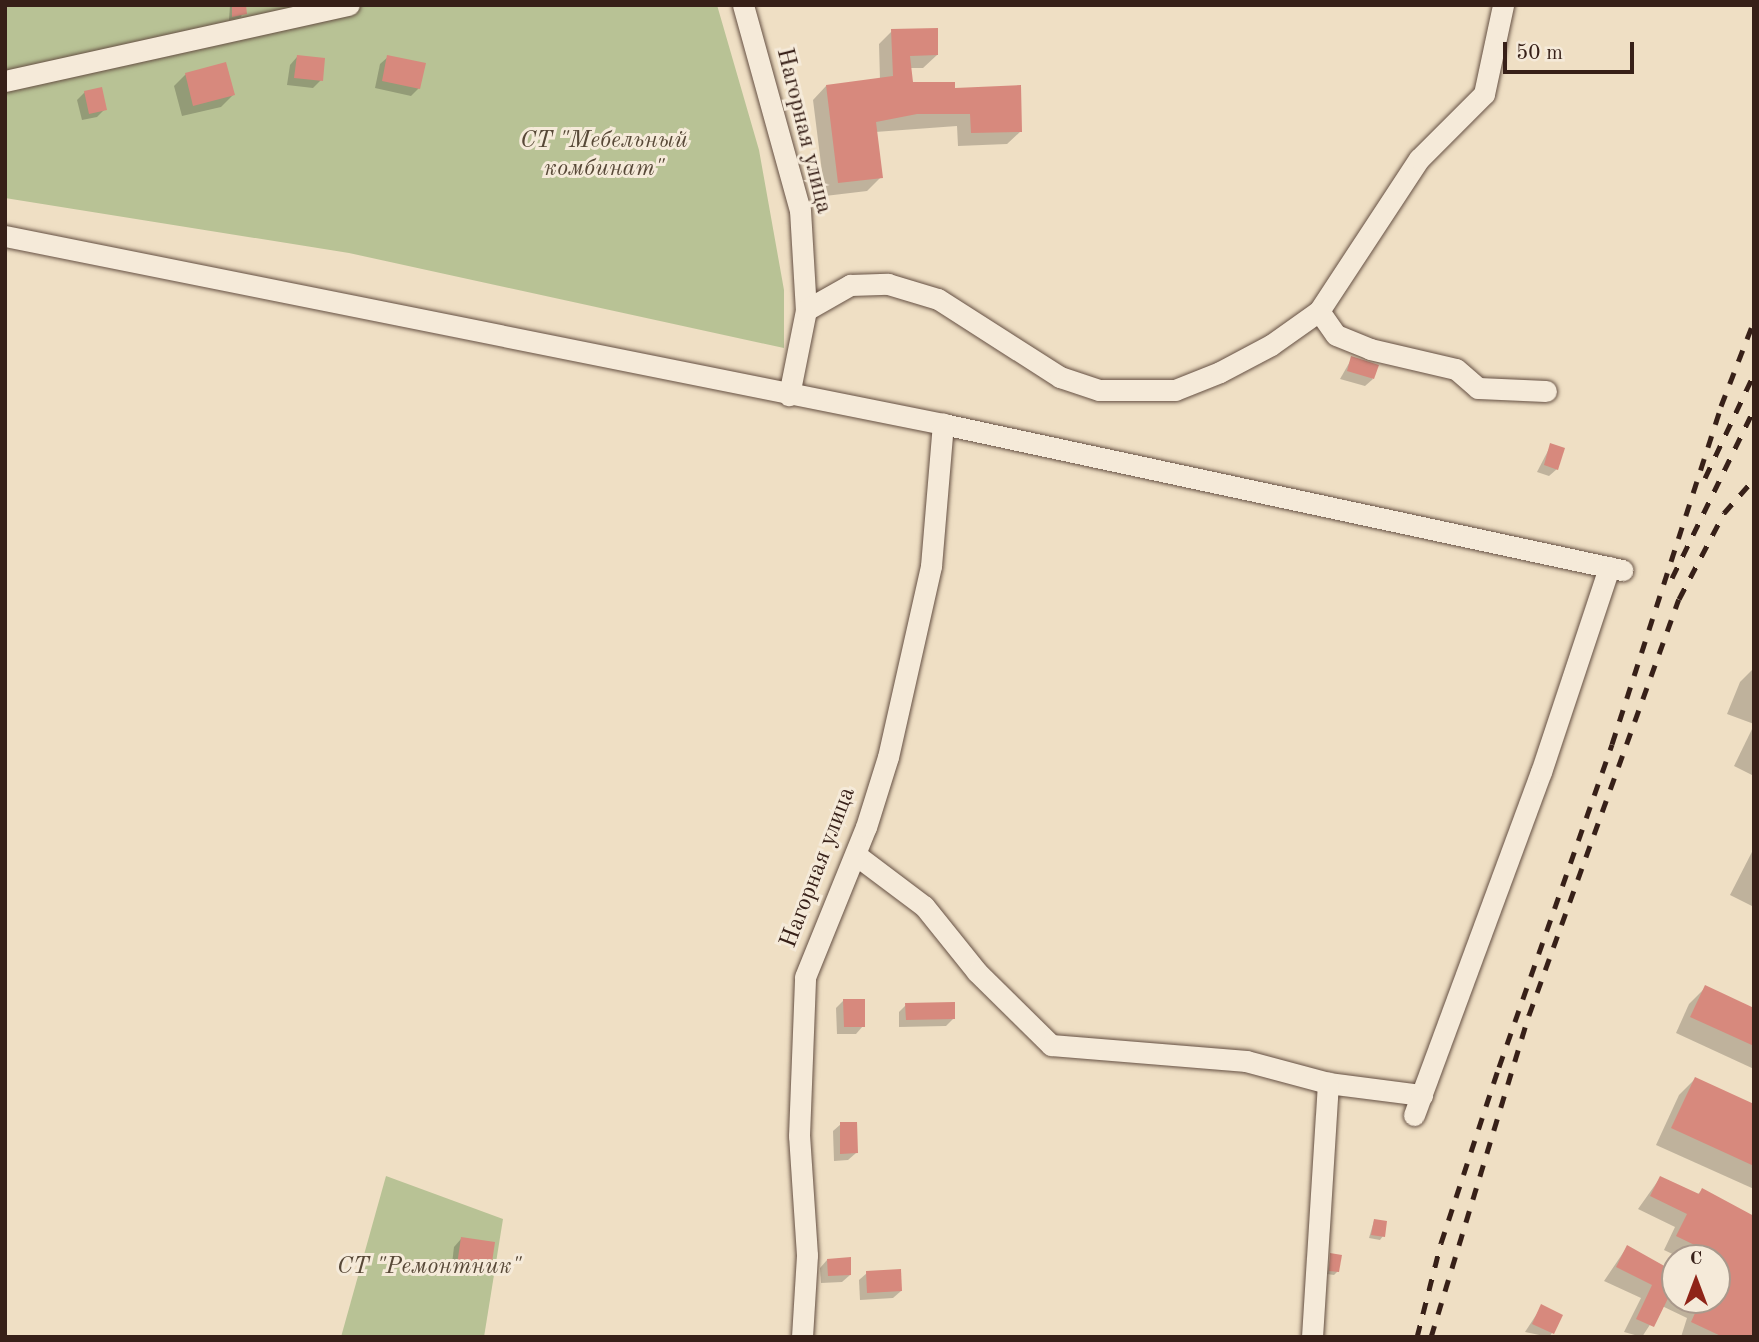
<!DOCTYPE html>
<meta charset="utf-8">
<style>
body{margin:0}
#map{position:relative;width:1759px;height:1342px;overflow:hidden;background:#efdfc4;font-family:"Old Standard TT",serif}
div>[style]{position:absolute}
.green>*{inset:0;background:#b8c295}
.shadow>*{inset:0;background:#0003}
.building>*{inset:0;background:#d7897d}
.roads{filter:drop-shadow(0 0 2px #655043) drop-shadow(0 0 2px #655043)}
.street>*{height:21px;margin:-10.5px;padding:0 10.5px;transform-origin:10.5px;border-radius:10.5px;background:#f5ead9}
.rail>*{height:5px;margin-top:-2.5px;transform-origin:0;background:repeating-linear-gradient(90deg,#372018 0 12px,transparent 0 24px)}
span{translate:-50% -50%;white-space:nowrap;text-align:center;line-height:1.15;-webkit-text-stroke:6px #f5ead9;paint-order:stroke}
.street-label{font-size:24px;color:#372018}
.park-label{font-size:24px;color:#574837;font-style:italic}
.frame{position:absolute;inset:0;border:7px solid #372018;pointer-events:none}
.north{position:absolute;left:1661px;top:1244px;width:70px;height:70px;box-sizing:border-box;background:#f5ead9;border:2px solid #a9998c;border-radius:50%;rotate:0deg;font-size:19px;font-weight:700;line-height:28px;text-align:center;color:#372018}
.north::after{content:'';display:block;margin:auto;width:24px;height:32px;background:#8f2418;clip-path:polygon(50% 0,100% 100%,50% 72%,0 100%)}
.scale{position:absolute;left:1503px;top:42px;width:131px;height:32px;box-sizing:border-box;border:4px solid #372018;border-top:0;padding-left:9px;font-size:21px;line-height:24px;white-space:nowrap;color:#372018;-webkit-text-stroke:5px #f5ead9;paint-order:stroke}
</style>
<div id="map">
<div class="green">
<div style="clip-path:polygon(5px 5px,717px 5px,759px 150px,784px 290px,784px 348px,349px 253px,5px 198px)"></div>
<div style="clip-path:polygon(386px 1176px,503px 1219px,484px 1337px,341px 1337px)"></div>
</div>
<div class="shadow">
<div style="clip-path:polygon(245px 5px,241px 17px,229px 20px,230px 5px)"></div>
<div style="clip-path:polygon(892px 31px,937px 55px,923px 68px,909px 68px,911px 84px,953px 89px,1021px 131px,1007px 144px,958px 146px,957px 126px,875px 132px,881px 177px,867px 191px,825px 196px,813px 100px,826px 86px,880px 80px,879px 44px)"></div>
<div style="clip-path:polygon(297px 57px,321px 80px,313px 88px,287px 85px,290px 65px)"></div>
<div style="clip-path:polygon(388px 57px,419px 88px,411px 96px,375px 88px,380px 64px)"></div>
<div style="clip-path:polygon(186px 74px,233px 95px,221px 107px,182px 116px,174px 86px)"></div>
<div style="clip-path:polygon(85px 92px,105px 109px,97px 117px,82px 120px,77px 100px)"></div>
<div style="clip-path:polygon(1352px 358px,1373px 379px,1365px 386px,1340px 379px)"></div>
<div style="clip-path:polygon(1551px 445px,1557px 469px,1549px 476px,1537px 472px)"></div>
<div style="clip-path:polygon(1754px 668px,1754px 724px,1727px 714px,1740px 682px)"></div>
<div style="clip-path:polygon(1754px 725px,1754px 776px,1734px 766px)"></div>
<div style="clip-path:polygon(1754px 848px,1754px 907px,1730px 895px)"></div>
<div style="clip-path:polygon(1705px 988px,1754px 1010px,1754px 1069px,1676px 1033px,1689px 1004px)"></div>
<div style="clip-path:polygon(844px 1000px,863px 1026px,856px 1034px,837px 1034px,836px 1008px)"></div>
<div style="clip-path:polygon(906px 1005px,953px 1019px,946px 1026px,899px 1027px,899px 1012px)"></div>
<div style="clip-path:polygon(1695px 1079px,1754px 1106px,1754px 1189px,1656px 1145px,1679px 1095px)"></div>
<div style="clip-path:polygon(841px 1124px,856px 1153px,848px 1160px,834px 1161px,833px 1131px)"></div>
<div style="clip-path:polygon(1660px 1178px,1697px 1195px,1702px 1190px,1754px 1337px,1681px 1337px,1687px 1318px,1662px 1306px,1642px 1337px,1624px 1332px,1641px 1298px,1604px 1281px,1627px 1247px,1675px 1272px,1675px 1300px,1717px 1300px,1717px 1258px,1681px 1258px,1664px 1250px,1675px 1227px,1638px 1209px)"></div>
<div style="clip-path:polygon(1374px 1221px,1383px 1236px,1380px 1240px,1369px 1238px)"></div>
<div style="clip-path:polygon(461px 1239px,490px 1268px,482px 1276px,451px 1272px,454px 1247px)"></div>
<div style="clip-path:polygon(1331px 1255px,1338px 1271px,1334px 1275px,1327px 1274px)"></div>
<div style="clip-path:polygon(827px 1260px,850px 1275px,842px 1282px,821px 1283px,820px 1268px)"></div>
<div style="clip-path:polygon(867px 1273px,901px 1291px,893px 1298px,860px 1300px,859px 1280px)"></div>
<div style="clip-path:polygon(1542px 1306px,1552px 1333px,1549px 1337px,1525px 1332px)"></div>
</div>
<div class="building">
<div style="clip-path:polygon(232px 5px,246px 5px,247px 14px,232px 17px)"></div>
<div style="clip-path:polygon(938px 28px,938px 55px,910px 56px,913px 82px,955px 82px,955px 88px,1021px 85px,1022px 132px,971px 133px,970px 114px,917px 114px,876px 122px,883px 178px,838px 183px,826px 85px,893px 76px,891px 29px)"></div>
<div style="clip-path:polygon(297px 55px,325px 58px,323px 81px,294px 78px)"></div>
<div style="clip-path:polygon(387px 55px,426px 63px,420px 89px,382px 81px)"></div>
<div style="clip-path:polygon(226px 62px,235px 95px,193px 106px,185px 73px)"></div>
<div style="clip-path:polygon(102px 87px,107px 110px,89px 114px,84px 91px)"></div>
<div style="clip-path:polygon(1351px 356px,1379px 365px,1374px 379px,1347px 371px)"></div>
<div style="clip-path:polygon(1550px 443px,1565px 448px,1558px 470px,1544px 465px)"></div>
<div style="clip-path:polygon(1705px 985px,1754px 1008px,1754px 1046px,1690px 1017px)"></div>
<div style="clip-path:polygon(843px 999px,865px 999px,865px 1027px,844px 1027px)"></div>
<div style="clip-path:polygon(955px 1002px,955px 1019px,906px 1020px,905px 1003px)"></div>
<div style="clip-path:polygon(1695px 1077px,1754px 1104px,1754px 1166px,1671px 1128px)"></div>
<div style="clip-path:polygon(840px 1122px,857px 1122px,858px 1153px,840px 1154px)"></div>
<div style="clip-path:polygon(1660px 1176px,1699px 1194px,1702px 1188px,1754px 1216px,1754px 1337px,1723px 1337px,1691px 1322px,1701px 1300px,1717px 1300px,1717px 1256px,1676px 1236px,1687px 1214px,1650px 1196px)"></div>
<div style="clip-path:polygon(1374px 1219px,1387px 1221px,1385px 1237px,1371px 1235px)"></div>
<div style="clip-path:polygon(461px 1237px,495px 1242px,491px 1269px,457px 1265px)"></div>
<div style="clip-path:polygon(1627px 1245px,1675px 1272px,1675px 1284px,1654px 1327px,1636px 1319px,1652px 1285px,1616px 1267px)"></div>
<div style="clip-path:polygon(1330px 1253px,1342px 1255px,1339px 1272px,1329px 1271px)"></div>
<div style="clip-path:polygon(851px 1257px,851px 1275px,828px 1276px,827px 1259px)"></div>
<div style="clip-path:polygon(901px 1269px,902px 1291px,867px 1293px,866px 1271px)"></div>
<div style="clip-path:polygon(1541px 1304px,1563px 1315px,1554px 1334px,1532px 1324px)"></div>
</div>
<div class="roads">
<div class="street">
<div style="left:743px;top:5px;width:213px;rotate:74.5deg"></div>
<div style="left:800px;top:210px;width:100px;rotate:86.6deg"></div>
<div style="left:806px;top:310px;width:87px;rotate:101.3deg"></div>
<div style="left:5px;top:81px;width:352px;rotate:-12.5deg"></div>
<div style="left:5px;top:236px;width:957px;rotate:11.33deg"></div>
<div style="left:943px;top:424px;width:695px;rotate:12.14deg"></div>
<div style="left:806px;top:310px;width:51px;rotate:-29.6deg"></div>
<div style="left:850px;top:285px;width:38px;rotate:-2deg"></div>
<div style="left:888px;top:284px;width:52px;rotate:16.7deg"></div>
<div style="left:938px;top:299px;width:145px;rotate:32.6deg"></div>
<div style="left:1060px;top:377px;width:41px;rotate:18.4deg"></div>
<div style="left:1099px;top:390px;width:76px"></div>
<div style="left:1175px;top:390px;width:48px;rotate:-21.8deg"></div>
<div style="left:1220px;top:372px;width:58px;rotate:-27.9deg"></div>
<div style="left:1271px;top:345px;width:59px;rotate:-35.3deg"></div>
<div style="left:1319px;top:311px;width:182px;rotate:-56.7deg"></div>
<div style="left:1419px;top:159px;width:92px;rotate:-45deg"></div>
<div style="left:1484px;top:94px;width:91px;rotate:-77.9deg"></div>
<div style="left:1319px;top:311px;width:29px;rotate:55deg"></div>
<div style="left:1336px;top:335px;width:37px;rotate:22deg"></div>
<div style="left:1370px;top:349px;width:88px;rotate:13.1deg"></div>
<div style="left:1456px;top:369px;width:29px;rotate:41deg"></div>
<div style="left:1478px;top:388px;width:68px;rotate:2.5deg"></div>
<div style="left:856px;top:855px;width:85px;rotate:36.9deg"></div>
<div style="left:924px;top:906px;width:85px;rotate:51.2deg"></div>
<div style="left:977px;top:972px;width:104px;rotate:44.6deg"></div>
<div style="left:1051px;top:1045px;width:196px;rotate:4.7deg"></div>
<div style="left:1246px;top:1061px;width:85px;rotate:15deg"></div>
<div style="left:1328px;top:1083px;width:95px;rotate:7.3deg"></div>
<div style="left:1414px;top:1115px;width:366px;rotate:-69.7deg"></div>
<div style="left:1541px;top:772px;width:216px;rotate:-71.6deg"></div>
<div style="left:802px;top:1337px;width:82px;rotate:-86.5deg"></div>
<div style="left:807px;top:1255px;width:119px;rotate:-93.8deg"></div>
<div style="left:799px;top:1136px;width:159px;rotate:-87.8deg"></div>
<div style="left:805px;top:977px;width:162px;rotate:-67.9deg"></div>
<div style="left:866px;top:827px;width:73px;rotate:-72.6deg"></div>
<div style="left:888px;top:757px;width:196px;rotate:-77.3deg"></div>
<div style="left:931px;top:566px;width:143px;rotate:-85.2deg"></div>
<div style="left:1312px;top:1337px;width:255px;rotate:-86.4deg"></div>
</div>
</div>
<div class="rail">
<div style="left:1705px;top:478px;width:115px;rotate:-64.8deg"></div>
<div style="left:1672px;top:578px;width:188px;rotate:-64.1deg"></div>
<div style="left:1417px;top:1337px;width:97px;rotate:-75.7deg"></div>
<div style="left:1441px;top:1243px;width:185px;rotate:-71.8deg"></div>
<div style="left:1499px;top:1067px;width:342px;rotate:-70.7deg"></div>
<div style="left:1612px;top:744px;width:355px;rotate:-72.1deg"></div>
<div style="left:1721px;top:406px;width:91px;rotate:-68.8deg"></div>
<div style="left:1431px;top:1337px;width:337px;rotate:-73.1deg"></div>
<div style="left:1529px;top:1015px;width:442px;rotate:-70.2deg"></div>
<div style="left:1679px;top:599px;width:97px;rotate:-62.4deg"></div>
<div style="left:1724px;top:513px;width:45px;rotate:-48.6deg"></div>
</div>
<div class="street-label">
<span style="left:803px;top:131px;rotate:76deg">Нагорная улица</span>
<span style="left:819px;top:868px;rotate:-69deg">Нагорная улица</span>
</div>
<div class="park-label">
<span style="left:604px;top:156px">СТ "Мебельный<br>комбинат"</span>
<span style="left:429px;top:1268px">СТ "Ремонтник"</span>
</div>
<div class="frame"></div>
<div class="north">С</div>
<div class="scale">50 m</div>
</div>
